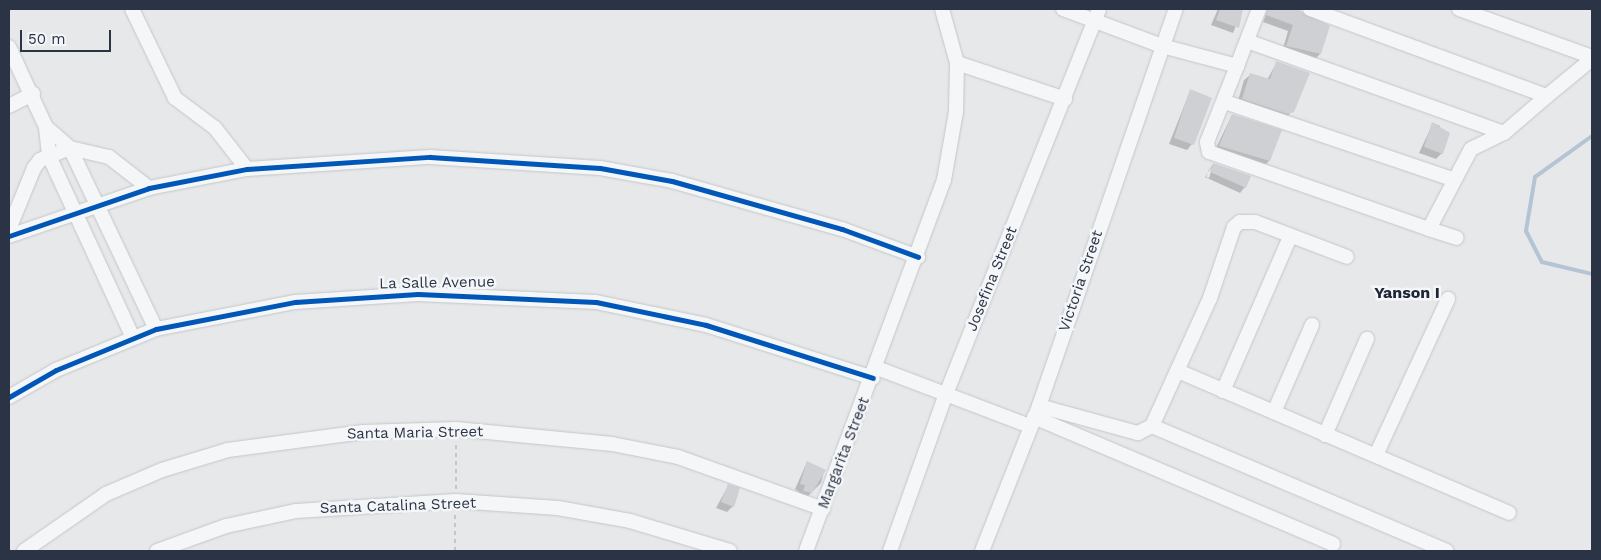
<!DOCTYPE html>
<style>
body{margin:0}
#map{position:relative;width:1601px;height:560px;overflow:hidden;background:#e6e8ea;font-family:"Work Sans",sans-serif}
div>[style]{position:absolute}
.shadow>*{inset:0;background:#0003}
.stream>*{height:4px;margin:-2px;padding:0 2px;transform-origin:2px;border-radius:2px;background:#b4c4d5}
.building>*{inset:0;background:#ced0d3}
.path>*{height:2px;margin-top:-1px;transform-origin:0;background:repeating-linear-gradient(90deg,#c5c6ca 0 4px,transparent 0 8px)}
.roads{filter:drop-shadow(0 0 1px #c4c6c8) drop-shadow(0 0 1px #c4c6c8)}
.minor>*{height:14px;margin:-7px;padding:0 7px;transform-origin:7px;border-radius:7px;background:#f5f6f7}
.cycleway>*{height:5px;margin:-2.5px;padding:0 2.5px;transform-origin:2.5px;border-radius:2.5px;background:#0057b8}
span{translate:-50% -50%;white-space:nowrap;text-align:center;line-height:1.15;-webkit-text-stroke:5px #f4f6f9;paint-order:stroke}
.street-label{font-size:15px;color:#2b3445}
.neighbourhood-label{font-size:16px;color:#1d2536;font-weight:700}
.frame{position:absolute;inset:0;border:10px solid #2b3445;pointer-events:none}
.scale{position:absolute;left:20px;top:30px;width:91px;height:22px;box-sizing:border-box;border:2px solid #2b3445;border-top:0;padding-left:6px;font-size:15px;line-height:18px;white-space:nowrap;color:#2b3445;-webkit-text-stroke:4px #f4f6f9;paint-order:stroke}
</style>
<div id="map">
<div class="shadow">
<div style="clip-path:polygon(1218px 9px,1243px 9px,1233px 33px,1211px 25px)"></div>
<div style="clip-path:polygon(1268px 9px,1289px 9px,1328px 26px,1320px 54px,1314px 60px,1282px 52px,1288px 31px,1263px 22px)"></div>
<div style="clip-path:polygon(1277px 62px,1292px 111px,1287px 117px,1237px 104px,1244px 80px,1250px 75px,1267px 80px)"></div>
<div style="clip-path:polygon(1190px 91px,1192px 144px,1187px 150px,1169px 144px)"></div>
<div style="clip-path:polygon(1232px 115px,1269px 161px,1264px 166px,1214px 152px)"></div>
<div style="clip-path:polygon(1433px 123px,1440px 126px,1442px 153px,1436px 159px,1419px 153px)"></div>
<div style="clip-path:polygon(evenodd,1213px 164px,1245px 187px,1240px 193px,1205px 177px,1213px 164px,1209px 169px,1212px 169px,1209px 178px,1206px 177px,1209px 169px)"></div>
<div style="clip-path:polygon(807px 462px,824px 471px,821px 483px,806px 498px,795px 489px)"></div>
<div style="clip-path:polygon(728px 486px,733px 506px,727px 512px,716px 508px)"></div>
</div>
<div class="stream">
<div style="left:1592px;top:136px;width:70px;rotate:144.3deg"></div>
<div style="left:1535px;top:177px;width:55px;rotate:99.5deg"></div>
<div style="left:1526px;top:231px;width:35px;rotate:63deg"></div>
<div style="left:1542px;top:262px;width:51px;rotate:13.5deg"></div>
</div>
<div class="building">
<div style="clip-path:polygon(1220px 9px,1243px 9px,1239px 28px,1216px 20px)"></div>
<div style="clip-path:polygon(1268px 9px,1299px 10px,1330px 26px,1321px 54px,1286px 46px,1293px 25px,1266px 15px)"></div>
<div style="clip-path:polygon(1276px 61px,1310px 73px,1294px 112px,1288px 114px,1242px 99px,1250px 73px,1270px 79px)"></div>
<div style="clip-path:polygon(1190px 89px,1212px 98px,1194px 145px,1174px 138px)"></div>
<div style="clip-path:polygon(1232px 114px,1282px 130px,1270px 161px,1219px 146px)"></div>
<div style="clip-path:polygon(1432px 122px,1450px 133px,1443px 154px,1424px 147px)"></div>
<div style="clip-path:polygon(1213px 163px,1251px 176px,1246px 188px,1210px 172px)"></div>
<div style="clip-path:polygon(807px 461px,826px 470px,812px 493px,803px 491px,805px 485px,800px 484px)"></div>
<div style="clip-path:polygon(728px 484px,740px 488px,734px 507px,721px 502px)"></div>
</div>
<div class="path">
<div style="left:456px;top:489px;width:48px;rotate:-90deg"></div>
<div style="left:455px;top:551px;width:37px;rotate:-90deg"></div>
</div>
<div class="roads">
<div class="minor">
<div style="left:132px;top:9px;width:99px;rotate:64.2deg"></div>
<div style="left:175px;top:98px;width:50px;rotate:36.9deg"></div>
<div style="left:215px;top:128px;width:52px;rotate:52deg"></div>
<div style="left:1063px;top:9px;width:106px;rotate:20.5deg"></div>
<div style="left:1162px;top:46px;width:78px;rotate:14.9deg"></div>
<div style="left:1237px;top:66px;width:61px;rotate:-68.9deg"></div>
<div style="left:1310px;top:9px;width:252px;rotate:20.2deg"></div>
<div style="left:1547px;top:96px;width:58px;rotate:-39.4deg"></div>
<div style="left:1459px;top:9px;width:141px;rotate:19.8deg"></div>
<div style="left:1247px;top:41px;width:273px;rotate:19.7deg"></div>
<div style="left:9px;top:47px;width:88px;rotate:65.2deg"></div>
<div style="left:46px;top:127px;width:29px;rotate:84deg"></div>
<div style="left:49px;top:156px;width:200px;rotate:65.2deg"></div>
<div style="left:957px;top:63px;width:114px;rotate:18.4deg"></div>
<div style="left:1237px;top:66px;width:82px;rotate:111.5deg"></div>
<div style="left:1207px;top:142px;width:10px;rotate:79deg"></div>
<div style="left:1209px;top:152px;width:233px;rotate:19.3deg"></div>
<div style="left:1429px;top:229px;width:90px;rotate:-62.3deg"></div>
<div style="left:1471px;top:149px;width:37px;rotate:-26deg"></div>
<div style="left:1504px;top:133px;width:57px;rotate:-40.7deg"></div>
<div style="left:1225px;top:102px;width:241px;rotate:18.7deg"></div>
<div style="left:9px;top:106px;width:27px;rotate:-27deg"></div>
<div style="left:46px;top:127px;width:32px;rotate:41deg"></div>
<div style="left:70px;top:148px;width:200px;rotate:64.6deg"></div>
<div style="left:9px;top:229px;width:66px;rotate:-67.7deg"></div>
<div style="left:34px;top:168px;width:10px;rotate:-53deg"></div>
<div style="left:40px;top:160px;width:32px;rotate:-22deg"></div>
<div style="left:70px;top:148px;width:40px;rotate:13deg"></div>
<div style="left:109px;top:157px;width:51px;rotate:37.8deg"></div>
<div style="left:1429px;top:229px;width:29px;rotate:18deg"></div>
<div style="left:9px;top:236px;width:148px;rotate:-18.9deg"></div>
<div style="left:149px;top:188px;width:100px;rotate:-11deg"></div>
<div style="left:247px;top:169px;width:183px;rotate:-3.8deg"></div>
<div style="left:430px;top:157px;width:170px;rotate:3.7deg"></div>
<div style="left:600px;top:168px;width:73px;rotate:10.2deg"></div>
<div style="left:672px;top:181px;width:177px;rotate:15.8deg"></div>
<div style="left:842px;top:229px;width:81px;rotate:20.2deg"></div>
<div style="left:877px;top:368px;width:164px;rotate:20.8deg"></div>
<div style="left:1178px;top:371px;width:360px;rotate:23.2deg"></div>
<div style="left:1223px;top:391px;width:168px;rotate:-66.5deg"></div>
<div style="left:9px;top:397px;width:54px;rotate:-29.9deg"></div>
<div style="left:56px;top:370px;width:108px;rotate:-22.3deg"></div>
<div style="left:156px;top:329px;width:142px;rotate:-11deg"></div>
<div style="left:295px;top:302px;width:123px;rotate:-3.7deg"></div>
<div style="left:418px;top:294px;width:178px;rotate:2.6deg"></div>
<div style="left:596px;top:302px;width:112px;rotate:11.8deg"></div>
<div style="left:706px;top:325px;width:175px;rotate:17.6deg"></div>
<div style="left:1039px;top:406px;width:103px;rotate:15.3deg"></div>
<div style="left:1138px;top:433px;width:16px;rotate:-27deg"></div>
<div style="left:1152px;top:426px;width:141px;rotate:-65.6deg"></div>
<div style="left:1210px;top:298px;width:75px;rotate:-71.3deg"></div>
<div style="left:1234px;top:227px;width:8px;rotate:-40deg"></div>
<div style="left:1240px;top:222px;width:15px"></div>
<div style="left:1255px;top:222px;width:98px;rotate:20.8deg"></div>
<div style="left:1274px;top:412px;width:95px;rotate:-66.4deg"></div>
<div style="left:1034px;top:417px;width:325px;rotate:23deg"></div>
<div style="left:1152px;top:426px;width:320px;rotate:23deg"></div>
<div style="left:1325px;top:435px;width:105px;rotate:-66.4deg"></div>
<div style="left:1376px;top:455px;width:172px;rotate:-65.2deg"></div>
<div style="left:24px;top:551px;width:100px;rotate:-34.8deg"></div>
<div style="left:106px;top:494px;width:61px;rotate:-23.2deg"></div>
<div style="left:162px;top:470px;width:69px;rotate:-16.9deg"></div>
<div style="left:228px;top:450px;width:136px;rotate:-7.6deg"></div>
<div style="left:363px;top:432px;width:93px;rotate:-1.8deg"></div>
<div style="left:456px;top:429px;width:157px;rotate:5.5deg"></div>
<div style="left:612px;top:444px;width:67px;rotate:11.1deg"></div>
<div style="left:678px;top:457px;width:154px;rotate:19.7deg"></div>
<div style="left:157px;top:551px;width:73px;rotate:-19.9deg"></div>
<div style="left:226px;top:526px;width:72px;rotate:-12.1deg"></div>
<div style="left:296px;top:511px;width:160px;rotate:-3.6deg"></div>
<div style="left:456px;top:501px;width:102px;rotate:3.9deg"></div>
<div style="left:558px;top:508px;width:73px;rotate:10.2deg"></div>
<div style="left:630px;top:521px;width:104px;rotate:16.7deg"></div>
<div style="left:806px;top:551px;width:396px;rotate:-69.6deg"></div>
<div style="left:944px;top:180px;width:69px;rotate:-80deg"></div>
<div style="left:956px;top:112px;width:49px;rotate:-88.8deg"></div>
<div style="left:957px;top:63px;width:56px;rotate:-105.5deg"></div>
<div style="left:890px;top:551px;width:167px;rotate:-70.4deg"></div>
<div style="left:946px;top:394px;width:414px;rotate:-68.3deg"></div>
<div style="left:982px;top:551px;width:156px;rotate:-68.5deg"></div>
<div style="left:1039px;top:406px;width:420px;rotate:-71deg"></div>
</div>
</div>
<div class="cycleway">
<div style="left:9px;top:236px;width:148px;rotate:-18.9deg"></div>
<div style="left:149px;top:188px;width:100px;rotate:-11deg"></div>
<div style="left:247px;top:169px;width:183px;rotate:-3.8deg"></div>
<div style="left:430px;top:157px;width:170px;rotate:3.7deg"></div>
<div style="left:600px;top:168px;width:73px;rotate:10.2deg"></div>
<div style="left:672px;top:181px;width:177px;rotate:15.8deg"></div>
<div style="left:842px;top:229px;width:81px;rotate:20.2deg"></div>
<div style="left:9px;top:397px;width:54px;rotate:-29.9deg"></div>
<div style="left:56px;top:370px;width:108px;rotate:-22.3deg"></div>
<div style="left:156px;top:329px;width:142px;rotate:-11deg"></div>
<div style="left:295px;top:302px;width:123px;rotate:-3.7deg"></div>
<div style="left:418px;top:294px;width:178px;rotate:2.6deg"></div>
<div style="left:596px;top:302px;width:112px;rotate:11.8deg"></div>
<div style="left:706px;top:325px;width:175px;rotate:17.6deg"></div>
</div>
<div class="street-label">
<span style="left:992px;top:279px;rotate:-68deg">Josefina Street</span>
<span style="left:1081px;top:281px;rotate:-71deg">Victoria Street</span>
<span style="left:437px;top:283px;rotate:-1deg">La Salle Avenue</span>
<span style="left:415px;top:433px;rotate:-1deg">Santa Maria Street</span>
<span style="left:844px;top:453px;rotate:-69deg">Margarita Street</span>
<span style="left:398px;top:506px;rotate:-2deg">Santa Catalina Street</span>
</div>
<div class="neighbourhood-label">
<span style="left:1407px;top:293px">Yanson I</span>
</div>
<div class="frame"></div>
<div class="scale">50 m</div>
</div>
